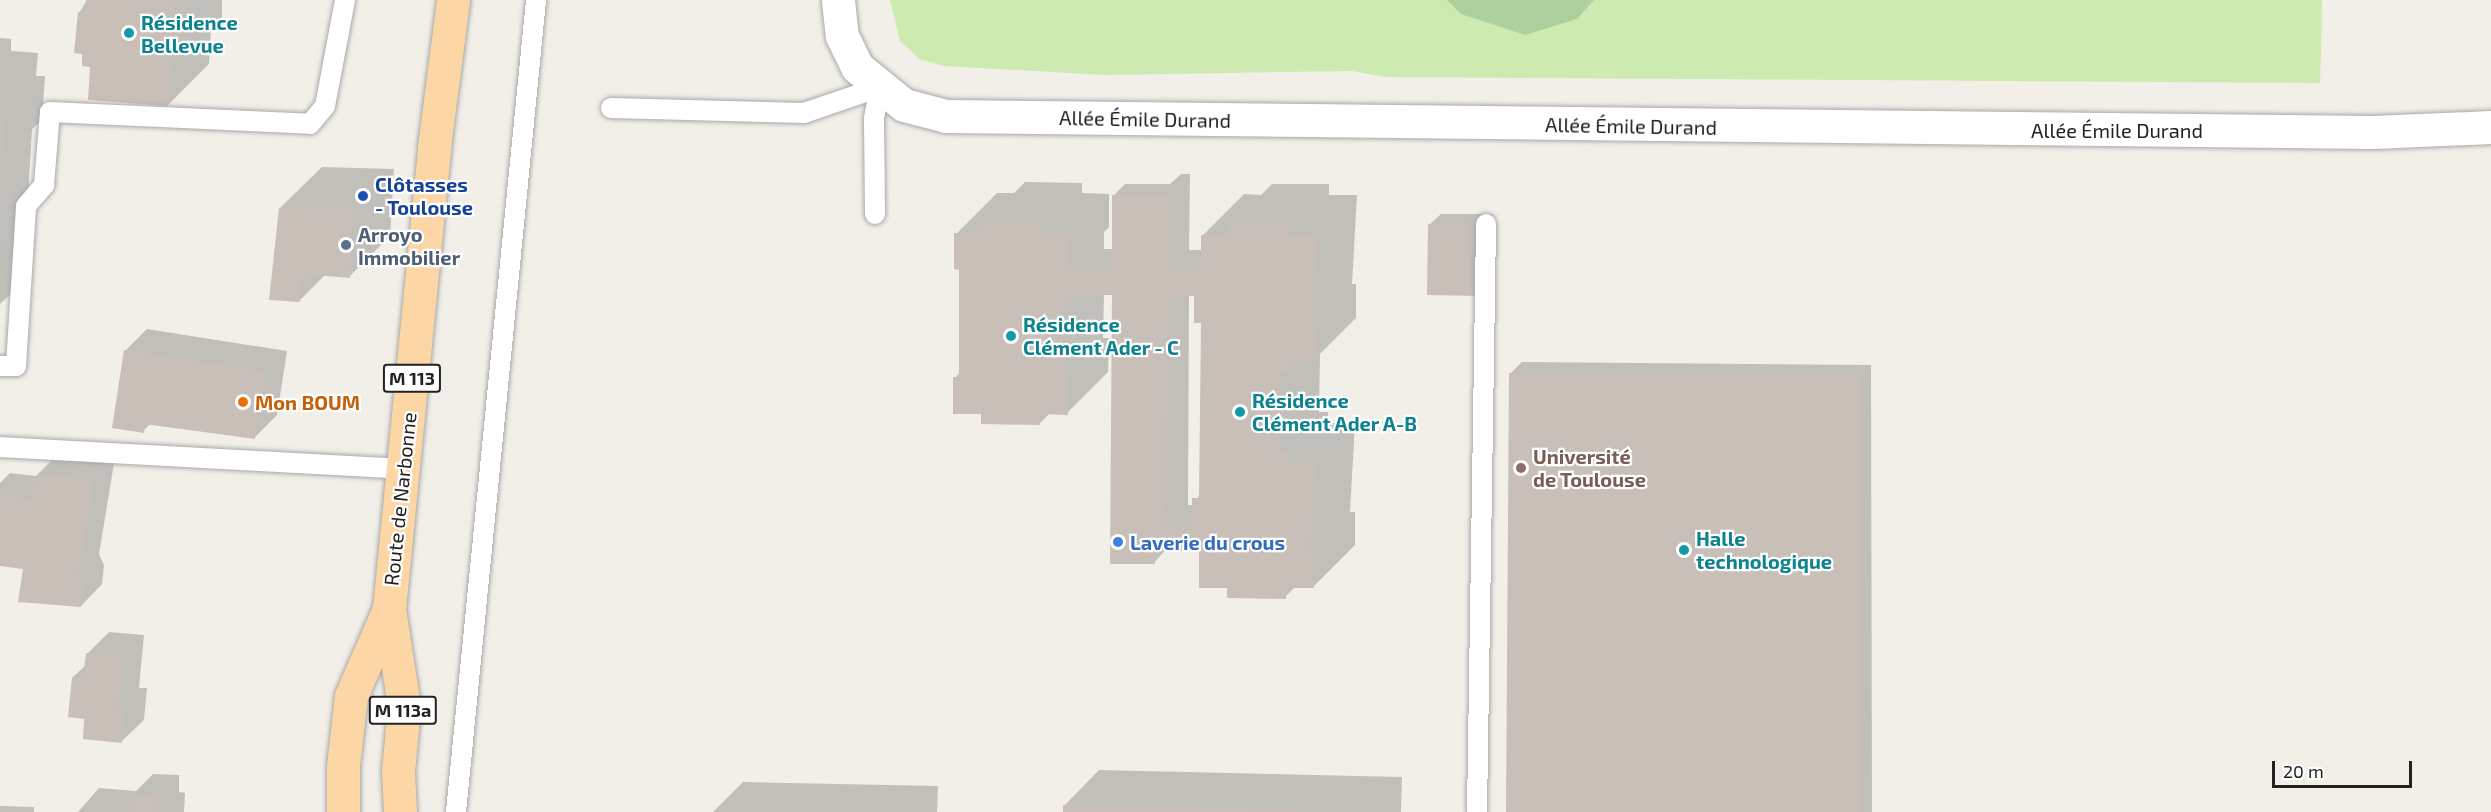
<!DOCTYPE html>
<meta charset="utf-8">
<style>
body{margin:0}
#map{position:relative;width:2491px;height:812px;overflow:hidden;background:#f2efe9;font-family:"Exo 2",sans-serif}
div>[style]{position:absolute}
.grass>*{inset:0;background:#cdebb0}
.forest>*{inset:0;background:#add19e}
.shadow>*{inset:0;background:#0003}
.building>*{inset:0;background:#c7bfb8}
.roads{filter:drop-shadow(0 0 2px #a9a9a9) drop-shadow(0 0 2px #a9a9a9)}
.lane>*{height:20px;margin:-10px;padding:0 10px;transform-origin:10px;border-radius:10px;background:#fff}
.street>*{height:33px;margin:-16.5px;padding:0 16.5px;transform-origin:16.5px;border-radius:16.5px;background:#fff}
.primary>*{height:33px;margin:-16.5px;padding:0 16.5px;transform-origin:16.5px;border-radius:16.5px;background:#fcd6a4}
.dots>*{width:16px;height:16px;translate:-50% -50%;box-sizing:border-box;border:3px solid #fff;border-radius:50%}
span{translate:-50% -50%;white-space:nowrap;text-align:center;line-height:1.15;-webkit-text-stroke:4.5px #fff;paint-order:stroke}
.shield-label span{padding:2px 4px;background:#fff;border:2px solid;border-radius:4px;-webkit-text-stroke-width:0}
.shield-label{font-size:18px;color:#222;font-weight:700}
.culture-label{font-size:20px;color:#0d838f;font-weight:700}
.left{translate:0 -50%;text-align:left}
.street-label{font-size:20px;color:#222}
.transit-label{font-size:20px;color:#164399;font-weight:700}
.service-label{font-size:20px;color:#4e5e75;font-weight:700}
.food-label{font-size:20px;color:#c56008;font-weight:700}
.education-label{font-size:20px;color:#785e54;font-weight:700}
.shop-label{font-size:20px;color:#366cbe;font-weight:700}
.scale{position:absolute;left:2272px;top:761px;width:140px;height:27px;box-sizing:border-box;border:3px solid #222;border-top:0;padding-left:8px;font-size:18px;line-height:21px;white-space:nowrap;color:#222;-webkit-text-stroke:4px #fff;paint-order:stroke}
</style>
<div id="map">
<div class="grass">
<div style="clip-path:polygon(890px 0,2322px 0,2321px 57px,2320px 83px,1384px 77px,1352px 71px,1106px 75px,943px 66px,919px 59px,900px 41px)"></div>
</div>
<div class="forest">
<div style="clip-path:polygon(1447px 0,1594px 0,1577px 19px,1525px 35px,1461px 14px)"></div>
</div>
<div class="shadow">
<div style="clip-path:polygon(87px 0,222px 0,222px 18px,211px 29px,209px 64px,168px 105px,92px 65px,79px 13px)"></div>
<div style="clip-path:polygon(0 38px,11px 39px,11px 51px,38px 53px,36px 76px,45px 76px,42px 120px,32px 129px,24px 260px,12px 273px,11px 294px,0 304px)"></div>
<div style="clip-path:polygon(322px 167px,394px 169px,390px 236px,349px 277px,325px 275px,300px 300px,280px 208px)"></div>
<div style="clip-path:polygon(evenodd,1181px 174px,1190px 174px,1189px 250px,1203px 250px,1203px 235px,1244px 194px,1261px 195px,1272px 184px,1329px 184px,1329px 195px,1357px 195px,1352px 284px,1356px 284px,1356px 318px,1320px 354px,1319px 412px,1328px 412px,1328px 423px,1355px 423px,1350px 512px,1355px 512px,1355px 545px,1314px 586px,1296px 586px,1285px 597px,1228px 586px,1203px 550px,1166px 549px,1154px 563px,1113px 294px,1104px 294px,1103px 338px,1109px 338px,1108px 372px,1067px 413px,1050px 413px,1039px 424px,982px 412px,955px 378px,960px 372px,960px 268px,956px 234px,997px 193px,1014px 193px,1025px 182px,1082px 183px,1082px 193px,1109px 194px,1109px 227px,1104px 232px,1104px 249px,1113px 249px,1114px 195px,1125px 184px,1170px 184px,1181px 174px,1189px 295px,1195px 295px,1202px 322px,1201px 492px,1194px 505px,1188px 505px,1189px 295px)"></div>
<div style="clip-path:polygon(1441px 214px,1493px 214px,1493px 283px,1429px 225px)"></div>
<div style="clip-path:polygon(147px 329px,287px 351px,277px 415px,255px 437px,151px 423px,143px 431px,125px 351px)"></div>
<div style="clip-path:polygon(1522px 362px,1871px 365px,1872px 812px,1507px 812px,1511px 373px)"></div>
<div style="clip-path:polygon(58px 454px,115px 457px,99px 554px,104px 565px,102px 584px,81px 606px,25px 568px,0 564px,0 483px,10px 473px,36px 476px)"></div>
<div style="clip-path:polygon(109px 632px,144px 635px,139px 688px,147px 688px,144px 720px,122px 741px,85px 718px,73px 677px,86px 665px,87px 654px)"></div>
<div style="clip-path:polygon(1099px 770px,1402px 777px,1401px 812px,1064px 812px,1064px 806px)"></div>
<div style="clip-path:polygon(153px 774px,179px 775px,179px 792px,185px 793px,184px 812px,78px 812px,99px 788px,136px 791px)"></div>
<div style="clip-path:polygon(743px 782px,938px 786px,937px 812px,713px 812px)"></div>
<div style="clip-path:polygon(0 806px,34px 807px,34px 812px,0 812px)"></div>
</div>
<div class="building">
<div style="clip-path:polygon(86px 0,175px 0,174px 9px,184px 10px,181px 61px,171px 60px,168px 106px,88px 100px,90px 67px,82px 66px,82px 54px,74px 53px,78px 12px,85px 13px)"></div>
<div style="clip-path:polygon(0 117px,4px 117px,2px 156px,0 156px)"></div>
<div style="clip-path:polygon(evenodd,1112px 195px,1169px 195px,1168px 271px,1201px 271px,1201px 235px,1229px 235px,1229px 224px,1288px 225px,1288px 235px,1316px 235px,1312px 324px,1316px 325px,1316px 360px,1288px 360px,1288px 371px,1280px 371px,1279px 452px,1287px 453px,1287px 463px,1315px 463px,1310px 552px,1314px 552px,1314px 588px,1286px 588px,1286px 599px,1227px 598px,1227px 588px,1199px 588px,1199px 551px,1155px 551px,1155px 564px,1110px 564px,1112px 295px,1063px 295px,1063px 378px,1068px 378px,1068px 415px,1040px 414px,1040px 425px,981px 424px,981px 414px,953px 414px,953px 377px,959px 377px,959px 270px,954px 269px,954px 233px,982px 233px,982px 223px,1041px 223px,1041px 234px,1069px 234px,1069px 270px,1112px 270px,1112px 195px,1168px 296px,1194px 296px,1194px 323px,1201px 323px,1199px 498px,1192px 498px,1192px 526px,1166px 526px,1168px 296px)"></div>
<div style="clip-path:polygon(279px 208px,354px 209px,350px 278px,303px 274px,300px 302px,269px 300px)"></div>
<div style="clip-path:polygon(1428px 224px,1483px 225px,1482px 296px,1427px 295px)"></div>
<div style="clip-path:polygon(124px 350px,266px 372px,255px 439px,145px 424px,144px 433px,112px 428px)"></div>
<div style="clip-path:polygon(1509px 373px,1860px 376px,1861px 812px,1506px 812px)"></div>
<div style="clip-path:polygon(35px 476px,94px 478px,78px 576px,83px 587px,81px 607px,18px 602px,23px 569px,0 566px,0 495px,32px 500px)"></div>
<div style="clip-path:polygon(86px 653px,123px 657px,118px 709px,126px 710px,122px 743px,83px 739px,84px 719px,68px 717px,72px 677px,83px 678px)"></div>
<div style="clip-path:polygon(130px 795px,158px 796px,158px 812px,129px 812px)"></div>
<div style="clip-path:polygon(1063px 805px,1294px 810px,1294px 812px,1063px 812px)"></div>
</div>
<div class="roads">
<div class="lane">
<div style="left:611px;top:108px;width:193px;rotate:1.5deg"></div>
<div style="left:804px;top:113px;width:80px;rotate:-18.9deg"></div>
<div style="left:880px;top:87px;width:33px;rotate:101deg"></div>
<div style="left:874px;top:119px;width:95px;rotate:89.4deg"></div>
<div style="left:0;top:366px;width:16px"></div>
<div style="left:16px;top:366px;width:160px;rotate:-86.4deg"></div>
<div style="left:26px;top:206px;width:28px;rotate:-49deg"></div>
<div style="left:44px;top:185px;width:73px;rotate:-85.3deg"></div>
<div style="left:50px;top:112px;width:260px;rotate:2.6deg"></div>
<div style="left:310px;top:124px;width:23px;rotate:-50deg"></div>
<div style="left:325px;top:106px;width:108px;rotate:-79.3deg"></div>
<div style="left:0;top:447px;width:404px;rotate:3.1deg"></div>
<div style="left:456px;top:812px;width:816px;rotate:-84.37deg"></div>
<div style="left:1477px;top:812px;width:588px;rotate:-89.12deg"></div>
</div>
<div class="street">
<div style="left:838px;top:0;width:36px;rotate:84deg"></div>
<div style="left:842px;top:36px;width:34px;rotate:64deg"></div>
<div style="left:857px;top:67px;width:60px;rotate:39deg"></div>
<div style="left:904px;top:105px;width:43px;rotate:14.7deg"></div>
<div style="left:946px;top:116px;width:1427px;rotate:0.64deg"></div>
<div style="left:2373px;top:132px;width:118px;rotate:-2.4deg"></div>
</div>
<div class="primary">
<div style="left:389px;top:609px;width:98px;rotate:81.2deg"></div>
<div style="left:404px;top:706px;width:66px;rotate:95.2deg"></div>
<div style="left:398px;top:772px;width:40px;rotate:87.1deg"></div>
<div style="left:343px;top:812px;width:46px;rotate:-90deg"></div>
<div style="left:343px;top:766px;width:70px;rotate:-83.5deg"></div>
<div style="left:351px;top:696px;width:95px;rotate:-66.4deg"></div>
<div style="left:389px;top:609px;width:464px;rotate:-84.4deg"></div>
<div style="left:434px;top:147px;width:148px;rotate:-82.6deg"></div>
</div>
</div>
<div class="dots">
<div style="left:129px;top:33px;background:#0f9aa8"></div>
<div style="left:363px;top:196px;background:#1a4fb4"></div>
<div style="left:346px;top:245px;background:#5c6f8a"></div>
<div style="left:1011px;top:336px;background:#0f9aa8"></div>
<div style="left:243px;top:402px;background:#e8710a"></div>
<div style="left:1240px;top:412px;background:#0f9aa8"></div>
<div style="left:1521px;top:468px;background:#8d6e63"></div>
<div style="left:1118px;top:542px;background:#3f7fe0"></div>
<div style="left:1684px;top:550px;background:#0f9aa8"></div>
</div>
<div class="shield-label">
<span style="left:412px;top:378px">M 113</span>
<span style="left:403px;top:710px">M 113a</span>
</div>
<div class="culture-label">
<span class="left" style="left:141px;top:34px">Résidence<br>Bellevue</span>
<span class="left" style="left:1023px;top:336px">Résidence<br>Clément Ader - C</span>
<span class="left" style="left:1252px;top:412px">Résidence<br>Clément Ader A-B</span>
<span class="left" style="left:1696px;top:550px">Halle<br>technologique</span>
</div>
<div class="street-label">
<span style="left:1145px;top:119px;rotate:1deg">Allée Émile Durand</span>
<span style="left:1631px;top:126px;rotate:1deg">Allée Émile Durand</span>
<span style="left:2117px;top:130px">Allée Émile Durand</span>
<span style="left:400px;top:499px;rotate:-84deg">Route de Narbonne</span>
</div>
<div class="transit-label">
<span class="left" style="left:375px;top:196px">Clôtasses<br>- Toulouse</span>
</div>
<div class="service-label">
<span class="left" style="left:358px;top:246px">Arroyo<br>Immobilier</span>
</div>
<div class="food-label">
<span class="left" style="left:255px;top:402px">Mon BOUM</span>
</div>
<div class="education-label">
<span class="left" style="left:1533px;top:468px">Université<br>de Toulouse</span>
</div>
<div class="shop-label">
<span class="left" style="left:1130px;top:542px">Laverie du crous</span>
</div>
<div class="scale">20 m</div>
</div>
